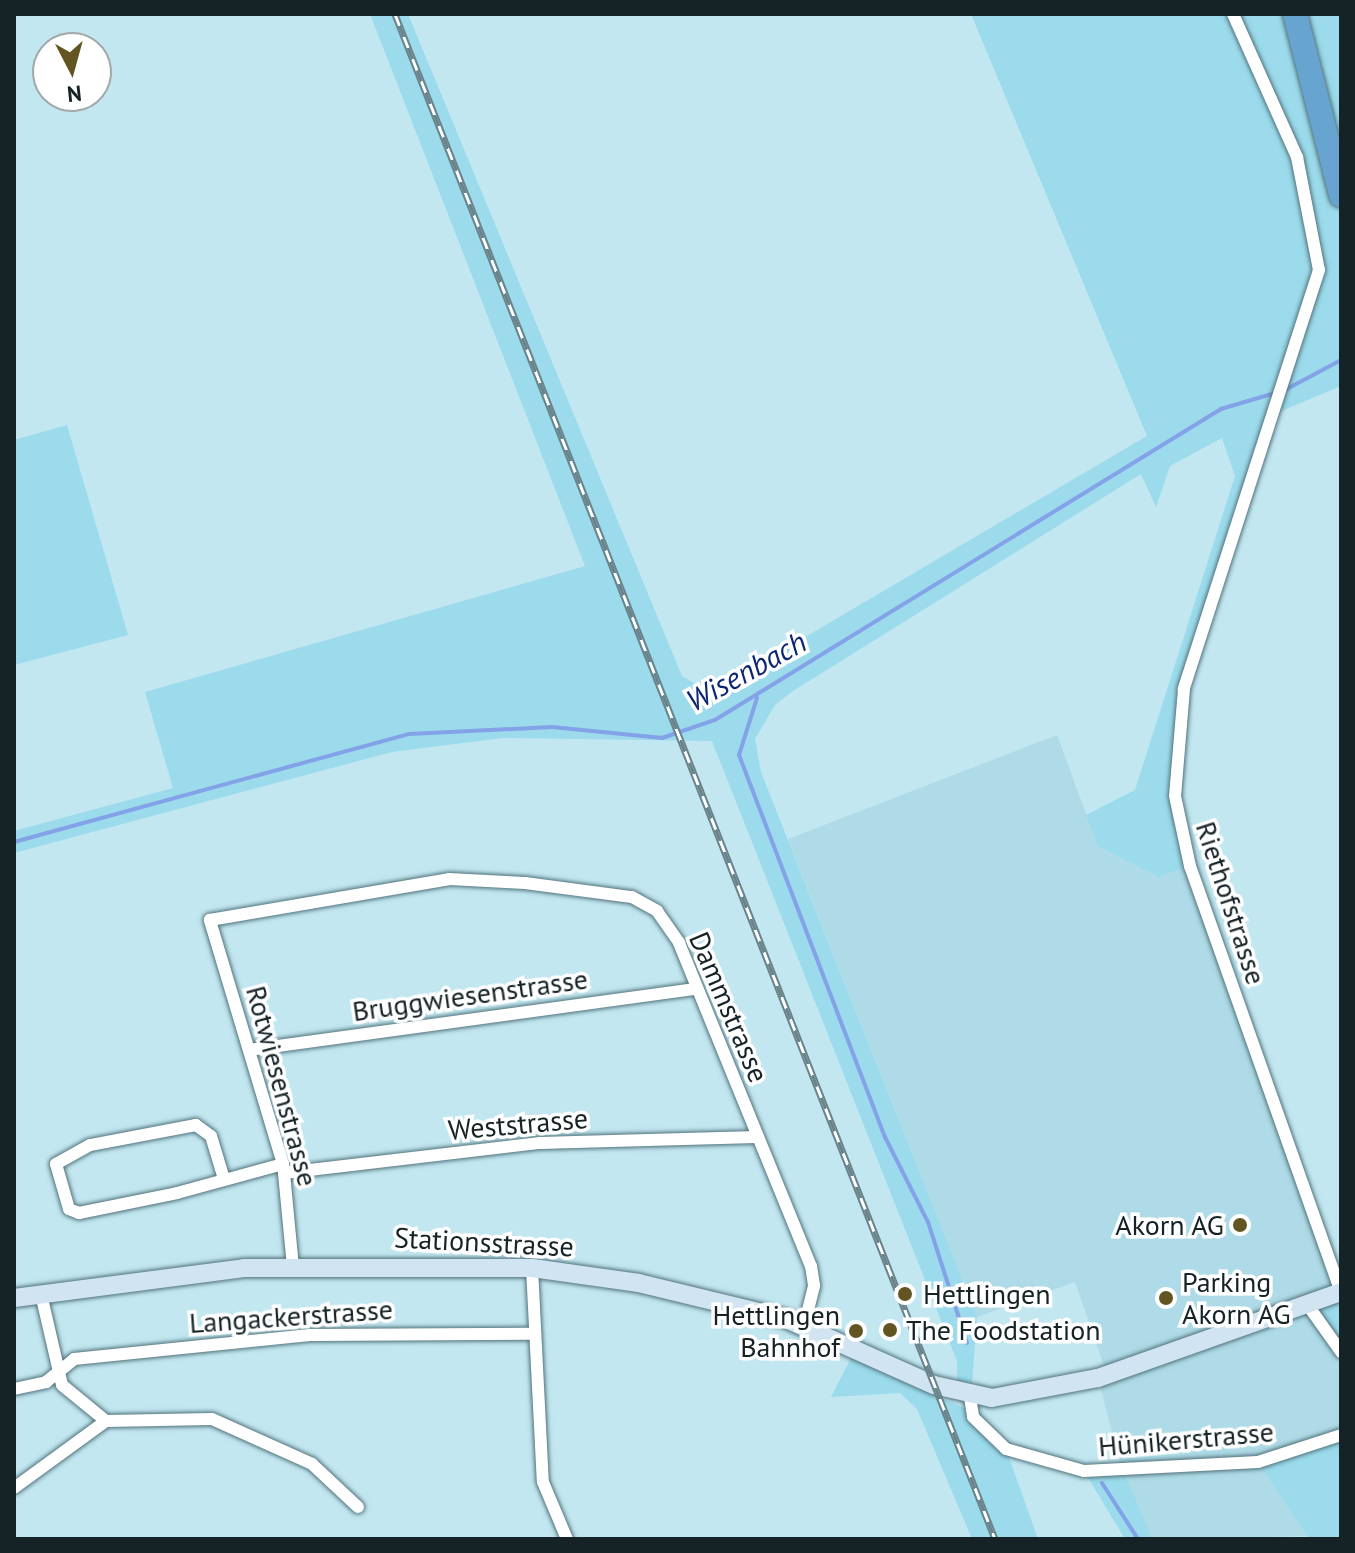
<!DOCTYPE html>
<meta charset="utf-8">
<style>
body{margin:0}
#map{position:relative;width:1355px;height:1553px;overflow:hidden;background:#c2e7f1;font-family:"PT Sans",sans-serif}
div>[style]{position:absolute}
.built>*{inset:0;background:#aedbe7}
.green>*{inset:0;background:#9bdbec}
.stream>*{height:4px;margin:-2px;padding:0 2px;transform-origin:2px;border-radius:2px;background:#83a2e7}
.roads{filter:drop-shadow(0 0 2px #52737c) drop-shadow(0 0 2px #52737c)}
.street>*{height:12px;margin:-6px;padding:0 6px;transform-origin:6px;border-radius:6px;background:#fff}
.secondary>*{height:18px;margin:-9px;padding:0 9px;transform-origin:9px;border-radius:9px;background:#d1e4f1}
.highway>*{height:24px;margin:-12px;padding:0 12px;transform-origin:12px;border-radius:12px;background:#67a4d0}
.rail>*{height:7px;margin-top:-3.5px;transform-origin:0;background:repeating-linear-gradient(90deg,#fff 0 12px,#6a838a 0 24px);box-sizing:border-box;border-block:2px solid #6a838a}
.dots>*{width:22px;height:22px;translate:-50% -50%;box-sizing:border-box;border:4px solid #fff;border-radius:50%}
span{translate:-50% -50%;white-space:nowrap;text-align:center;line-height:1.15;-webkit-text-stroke:7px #fff;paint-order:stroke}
.street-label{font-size:28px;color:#152226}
.poi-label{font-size:28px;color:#152226}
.right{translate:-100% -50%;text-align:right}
.left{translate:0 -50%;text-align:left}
.water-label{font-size:30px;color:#0d2674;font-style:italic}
.frame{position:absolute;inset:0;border:16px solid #152226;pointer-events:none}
.north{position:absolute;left:32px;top:32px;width:80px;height:80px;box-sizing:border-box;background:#fff;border:2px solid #a1a7a8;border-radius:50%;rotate:174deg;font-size:22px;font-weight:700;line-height:32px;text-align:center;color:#152226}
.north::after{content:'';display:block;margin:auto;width:28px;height:36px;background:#625522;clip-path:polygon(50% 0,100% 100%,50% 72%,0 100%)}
</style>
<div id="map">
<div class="built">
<div style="clip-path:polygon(1057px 735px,1098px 846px,1158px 877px,1190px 866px,1341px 1292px,1341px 1435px,1259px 1462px,1307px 1536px,1152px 1539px,1128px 1494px,1098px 1378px,1107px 1375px,1075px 1282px,977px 1317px,788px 839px)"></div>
</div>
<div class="green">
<div style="clip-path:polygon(370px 14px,408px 14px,682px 676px,710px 693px,1147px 436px,971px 14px,1341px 14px,1341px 386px,1272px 415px,1192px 660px,1174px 769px,1190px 866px,1158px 877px,1098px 846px,1086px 815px,1135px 790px,1235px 476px,1222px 438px,1170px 466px,1156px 507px,1141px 474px,793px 691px,775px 705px,755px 739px,761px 772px,977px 1317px,972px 1385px,957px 1380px,957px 1361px,712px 741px,503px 738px,392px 752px,14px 853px,14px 831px,173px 788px,145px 692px,585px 566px)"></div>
<div style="clip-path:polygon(67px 425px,128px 635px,14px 665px,14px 440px)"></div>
<div style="clip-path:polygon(1341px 1275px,1341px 1352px,1307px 1304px,1341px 1292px)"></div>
<div style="clip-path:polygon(851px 1358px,964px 1408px,1006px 1449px,1038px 1539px,972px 1539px,917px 1409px,900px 1393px,831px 1397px)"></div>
<div style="clip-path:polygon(1341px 1435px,1341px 1539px,1309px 1539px,1258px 1462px)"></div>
<div style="clip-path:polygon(1084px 1471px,1125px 1474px,1152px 1539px,1125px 1539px)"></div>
</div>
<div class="stream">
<div style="left:1283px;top:391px;width:66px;rotate:-28.1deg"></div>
<div style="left:757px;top:698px;width:60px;rotate:107.5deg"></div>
<div style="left:739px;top:755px;width:409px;rotate:69.1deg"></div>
<div style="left:885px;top:1137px;width:95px;rotate:63.2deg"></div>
<div style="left:928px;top:1222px;width:127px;rotate:72.1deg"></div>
<div style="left:14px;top:842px;width:409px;rotate:-15.3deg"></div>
<div style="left:409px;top:734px;width:143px;rotate:-2.8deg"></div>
<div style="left:552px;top:727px;width:111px;rotate:5.7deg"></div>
<div style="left:662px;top:738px;width:56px;rotate:-18.8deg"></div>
<div style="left:715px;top:720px;width:594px;rotate:-31.58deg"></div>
<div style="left:1221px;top:409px;width:56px;rotate:-16.5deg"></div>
<div style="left:1102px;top:1483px;width:67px;rotate:57.3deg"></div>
</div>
<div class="roads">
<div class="street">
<div style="left:1233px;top:14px;width:157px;rotate:65.9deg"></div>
<div style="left:1297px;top:157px;width:115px;rotate:79deg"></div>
<div style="left:1319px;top:270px;width:440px;rotate:107.9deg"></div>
<div style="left:1184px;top:689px;width:107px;rotate:94.8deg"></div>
<div style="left:1175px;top:796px;width:72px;rotate:77.9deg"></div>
<div style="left:1190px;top:866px;width:452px;rotate:70.5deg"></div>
<div style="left:249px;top:1050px;width:452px;rotate:-7.8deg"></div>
<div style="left:284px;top:1173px;width:258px;rotate:-6.7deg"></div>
<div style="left:540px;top:1143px;width:217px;rotate:-1.6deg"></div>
<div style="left:224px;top:1179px;width:45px;rotate:-106.8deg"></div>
<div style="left:211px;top:1136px;width:19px;rotate:-144deg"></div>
<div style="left:196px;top:1125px;width:108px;rotate:169.3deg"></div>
<div style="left:90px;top:1145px;width:39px;rotate:151deg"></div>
<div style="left:56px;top:1164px;width:47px;rotate:73.9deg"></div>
<div style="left:69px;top:1209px;width:11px;rotate:22deg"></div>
<div style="left:79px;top:1213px;width:100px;rotate:-11.5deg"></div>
<div style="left:177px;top:1193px;width:110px;rotate:-15.3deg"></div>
<div style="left:293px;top:1267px;width:103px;rotate:-95.5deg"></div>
<div style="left:283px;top:1164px;width:255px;rotate:-106.7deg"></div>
<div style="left:210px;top:920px;width:242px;rotate:-9.7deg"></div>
<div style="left:449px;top:879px;width:76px;rotate:3deg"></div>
<div style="left:525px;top:883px;width:108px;rotate:7.5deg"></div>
<div style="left:632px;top:897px;width:29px;rotate:29deg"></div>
<div style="left:657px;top:911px;width:39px;rotate:55deg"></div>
<div style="left:679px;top:943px;width:349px;rotate:67.8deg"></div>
<div style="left:811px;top:1266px;width:20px;rotate:81deg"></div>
<div style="left:814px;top:1286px;width:41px;rotate:104deg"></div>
<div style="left:532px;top:1268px;width:214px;rotate:87.1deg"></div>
<div style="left:543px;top:1482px;width:62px;rotate:67.2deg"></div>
<div style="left:41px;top:1294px;width:93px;rotate:77deg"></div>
<div style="left:62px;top:1385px;width:57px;rotate:39.3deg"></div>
<div style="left:106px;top:1421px;width:106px;rotate:-1.1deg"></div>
<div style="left:212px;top:1419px;width:110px;rotate:24.2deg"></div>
<div style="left:312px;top:1464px;width:63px;rotate:43.1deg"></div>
<div style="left:1307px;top:1304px;width:59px;rotate:54.7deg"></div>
<div style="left:14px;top:1389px;width:33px;rotate:-12deg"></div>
<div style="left:46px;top:1382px;width:36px;rotate:-39deg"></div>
<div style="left:74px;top:1359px;width:237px;rotate:-5.8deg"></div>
<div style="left:310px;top:1335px;width:222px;rotate:-0.3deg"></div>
<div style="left:970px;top:1397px;width:20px;rotate:81deg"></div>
<div style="left:973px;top:1417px;width:46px;rotate:44.1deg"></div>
<div style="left:1006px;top:1449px;width:81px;rotate:15.8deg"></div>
<div style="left:1084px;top:1471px;width:174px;rotate:-3deg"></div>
<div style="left:1258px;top:1462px;width:87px;rotate:-18deg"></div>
<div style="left:14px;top:1488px;width:114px;rotate:-36.1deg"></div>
</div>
<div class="secondary">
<div style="left:14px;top:1298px;width:232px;rotate:-7.4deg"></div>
<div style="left:244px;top:1268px;width:288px"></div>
<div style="left:532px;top:1268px;width:108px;rotate:8deg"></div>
<div style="left:639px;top:1283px;width:149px;rotate:13.6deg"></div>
<div style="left:784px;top:1318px;width:164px;rotate:24.1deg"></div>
<div style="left:934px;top:1385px;width:59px;rotate:12.6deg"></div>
<div style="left:992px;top:1398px;width:108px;rotate:-10.7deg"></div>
<div style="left:1098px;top:1378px;width:258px;rotate:-19.5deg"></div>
</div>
<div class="highway">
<div style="left:1295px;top:14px;width:187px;rotate:75.7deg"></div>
</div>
</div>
<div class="rail">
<div style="left:395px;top:14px;width:1639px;rotate:68.52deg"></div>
</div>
<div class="dots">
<div style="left:1240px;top:1225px;background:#625522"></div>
<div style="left:905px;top:1294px;background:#625522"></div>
<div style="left:1166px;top:1298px;background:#625522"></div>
<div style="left:890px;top:1330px;background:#625522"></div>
<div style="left:856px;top:1331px;background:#625522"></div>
</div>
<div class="street-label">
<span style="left:1231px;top:903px;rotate:72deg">Riethofstrasse</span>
<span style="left:470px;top:995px;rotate:-8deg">Bruggwiesenstrasse</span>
<span style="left:729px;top:1007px;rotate:67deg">Dammstrasse</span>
<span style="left:282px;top:1086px;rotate:75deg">Rotwiesenstrasse</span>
<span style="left:518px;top:1124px;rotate:-5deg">Weststrasse</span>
<span style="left:484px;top:1242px;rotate:3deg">Stationsstrasse</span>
<span style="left:291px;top:1316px;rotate:-4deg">Langackerstrasse</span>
<span style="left:1186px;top:1439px;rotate:-5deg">Hünikerstrasse</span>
</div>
<div class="poi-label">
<span class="right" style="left:1224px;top:1225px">Akorn AG</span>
<span class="left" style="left:1182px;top:1298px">Parking<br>Akorn AG</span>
<span class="left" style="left:923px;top:1294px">Hettlingen</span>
<span class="right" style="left:840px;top:1331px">Hettlingen<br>Bahnhof</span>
<span class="left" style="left:906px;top:1330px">The Foodstation</span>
</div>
<div class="water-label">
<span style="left:746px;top:671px;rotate:-29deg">Wisenbach</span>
</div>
<div class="frame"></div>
<div class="north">N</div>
</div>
